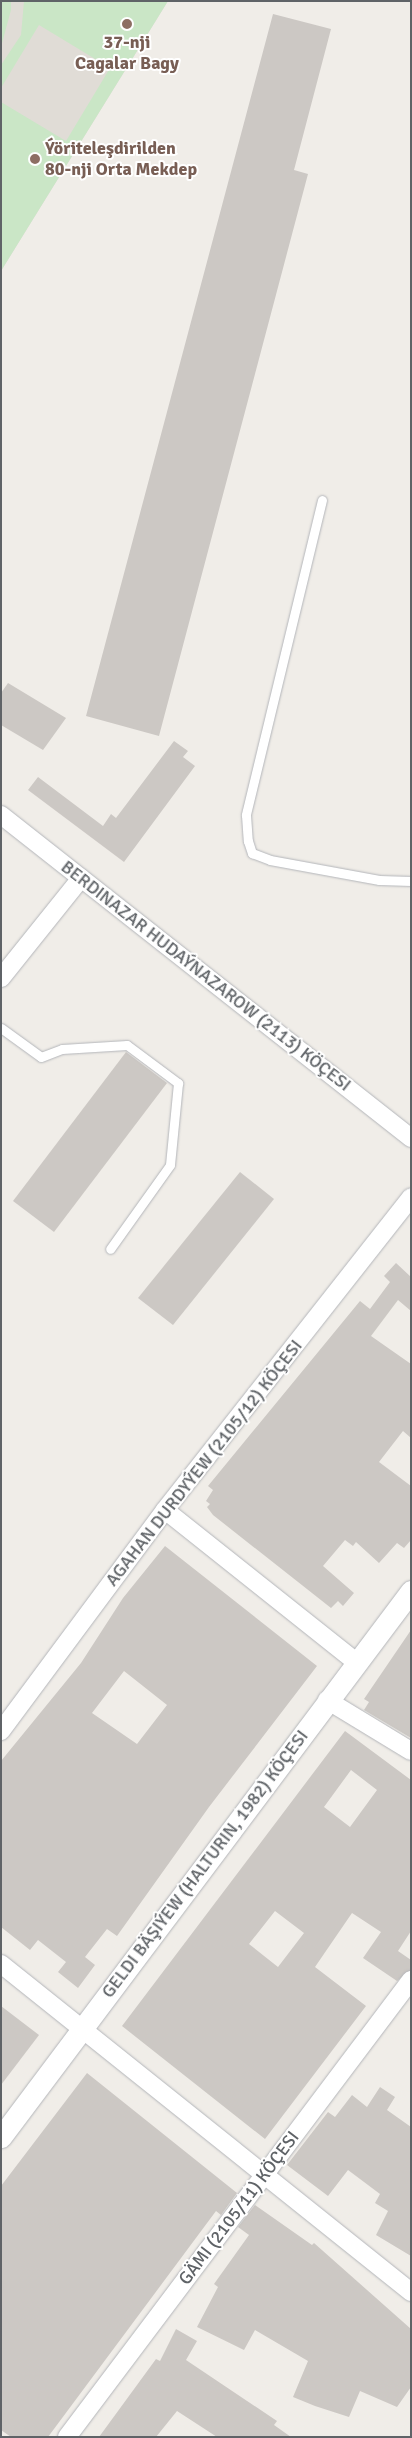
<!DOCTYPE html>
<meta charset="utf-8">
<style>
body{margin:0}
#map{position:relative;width:412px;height:2438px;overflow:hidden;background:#f0ede8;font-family:Signika,sans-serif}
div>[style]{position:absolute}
.education>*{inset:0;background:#e0dcd6}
.green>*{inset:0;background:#cae6c6}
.building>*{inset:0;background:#ccc8c4}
.roads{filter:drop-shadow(0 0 1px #b3b5b9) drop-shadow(0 0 1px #b3b5b9)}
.service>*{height:9px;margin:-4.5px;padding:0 4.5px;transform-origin:4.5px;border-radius:4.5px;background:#fff}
.minor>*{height:18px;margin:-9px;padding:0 9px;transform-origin:9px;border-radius:9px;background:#fff}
.tertiary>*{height:21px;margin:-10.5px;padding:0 10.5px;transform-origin:10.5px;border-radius:10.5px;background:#fff}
.dots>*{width:14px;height:14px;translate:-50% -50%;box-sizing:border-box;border:2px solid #fff;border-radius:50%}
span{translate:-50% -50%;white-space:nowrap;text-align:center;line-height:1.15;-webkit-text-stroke:4px #fff;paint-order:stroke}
.education-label{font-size:18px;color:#785e54;font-weight:700}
.left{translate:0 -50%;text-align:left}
.street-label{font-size:18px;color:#5f6367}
.frame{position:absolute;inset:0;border:2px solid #5f6367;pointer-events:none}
</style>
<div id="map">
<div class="education">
<div style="clip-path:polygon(1px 1px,168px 1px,1px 271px)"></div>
</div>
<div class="green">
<div style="clip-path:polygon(1px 1px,11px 1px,11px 10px,1px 47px)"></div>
<div style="clip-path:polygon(24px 1px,168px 1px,1px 271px,1px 102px,66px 141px,110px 68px,39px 25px,1px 88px,1px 65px,21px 35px)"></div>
</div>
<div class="building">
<div style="clip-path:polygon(273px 14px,331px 29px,294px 170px,308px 174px,159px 736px,86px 716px)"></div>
<div style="clip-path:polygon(8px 683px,66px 718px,43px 750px,1px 725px,1px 693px)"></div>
<div style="clip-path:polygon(174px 741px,188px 751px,183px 757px,195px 766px,124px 862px,28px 790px,38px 777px,103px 826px,111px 814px,116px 818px)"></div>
<div style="clip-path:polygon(126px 1052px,167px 1083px,54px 1232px,13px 1201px)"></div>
<div style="clip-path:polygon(240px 1172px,274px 1199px,173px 1325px,138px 1298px)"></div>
<div style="clip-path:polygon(396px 1263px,411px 1277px,411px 1311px,398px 1300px,371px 1336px,411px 1364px,411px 1438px,403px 1431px,379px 1462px,411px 1486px,411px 1540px,404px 1548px,397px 1543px,379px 1563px,356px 1542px,353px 1546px,345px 1540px,323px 1566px,354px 1593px,343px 1606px,338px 1601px,331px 1608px,213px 1515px,207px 1507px,210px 1504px,206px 1501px,213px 1490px,208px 1486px,360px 1301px,370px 1309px,390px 1282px,384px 1276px)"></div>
<div style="clip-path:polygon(evenodd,165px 1546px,317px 1666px,209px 1807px,117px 1936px,107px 1929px,85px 1957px,95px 1965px,78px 1988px,58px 1972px,66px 1962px,38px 1940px,30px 1950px,1px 1927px,1px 1761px,81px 1663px,123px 1598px,165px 1546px,124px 1671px,167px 1705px,137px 1744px,92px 1713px,124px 1671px)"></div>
<div style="clip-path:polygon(411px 1630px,411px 1738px,364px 1710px,369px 1702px,364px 1699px)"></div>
<div style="clip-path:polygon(evenodd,345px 1731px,411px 1780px,411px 1931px,398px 1951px,411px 1960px,411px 1970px,397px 1981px,363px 1958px,381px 1932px,352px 1913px,315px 1967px,366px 2006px,265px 2139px,122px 2026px,345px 1731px,351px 1770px,377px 1790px,350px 1827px,324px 1807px,351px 1770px,345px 1731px,275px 1911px,304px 1933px,278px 1967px,249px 1944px,275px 1911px)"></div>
<div style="clip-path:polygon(1px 2006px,39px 2035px,1px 2085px)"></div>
<div style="clip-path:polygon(87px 2073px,237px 2193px,221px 2215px,216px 2211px,48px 2437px,11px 2437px,1px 2430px,1px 2186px)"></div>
<div style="clip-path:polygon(380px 2087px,395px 2097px,387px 2110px,411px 2127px,411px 2256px,376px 2235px,388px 2211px,375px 2203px,380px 2194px,348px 2170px,328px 2196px,287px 2165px,328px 2112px,335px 2117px,352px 2095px,367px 2107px)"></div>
<div style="clip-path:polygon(255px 2205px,312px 2245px,314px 2243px,411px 2329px,411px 2387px,397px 2407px,360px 2391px,349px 2417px,315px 2406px,293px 2397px,308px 2361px,255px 2330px,244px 2350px,197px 2327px,218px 2287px,214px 2284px,249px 2235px,238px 2227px)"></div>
<div style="clip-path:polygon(176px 2329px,197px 2341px,186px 2360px,277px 2421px,274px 2425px,291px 2437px,217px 2437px,177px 2411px,156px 2437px,99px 2437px,156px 2359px,160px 2361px)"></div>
</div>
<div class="roads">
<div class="service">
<div style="left:322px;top:500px;width:324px;rotate:103.6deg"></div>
<div style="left:246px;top:815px;width:26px;rotate:86deg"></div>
<div style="left:248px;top:841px;width:13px;rotate:72deg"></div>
<div style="left:252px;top:853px;width:19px;rotate:21deg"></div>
<div style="left:270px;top:860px;width:111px;rotate:10.4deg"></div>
<div style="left:379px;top:880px;width:32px;rotate:2deg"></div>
<div style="left:1px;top:1028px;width:49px;rotate:35.9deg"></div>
<div style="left:41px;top:1057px;width:22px;rotate:-21deg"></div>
<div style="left:62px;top:1049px;width:65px;rotate:-3.5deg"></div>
<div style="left:127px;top:1045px;width:64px;rotate:36.7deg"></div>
<div style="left:178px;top:1083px;width:82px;rotate:95.6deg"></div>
<div style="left:170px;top:1165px;width:103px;rotate:125.5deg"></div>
</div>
<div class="minor">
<div style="left:1px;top:815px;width:522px;rotate:38.23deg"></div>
<div style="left:1px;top:978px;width:128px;rotate:-51.3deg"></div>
<div style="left:165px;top:1510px;width:244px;rotate:38.5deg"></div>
<div style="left:327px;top:1700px;width:98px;rotate:31.3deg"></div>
<div style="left:1px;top:1731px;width:275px;rotate:-53.4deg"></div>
<div style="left:165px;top:1510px;width:398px;rotate:-51.8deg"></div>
<div style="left:1px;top:1964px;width:525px;rotate:38.66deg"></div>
<div style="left:67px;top:2437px;width:572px;rotate:-53.03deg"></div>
</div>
<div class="tertiary">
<div style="left:1px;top:2137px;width:683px;rotate:-53.1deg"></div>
</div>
</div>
<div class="dots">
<div style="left:127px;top:24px;background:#8d6e63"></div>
<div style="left:35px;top:159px;background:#8d6e63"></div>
</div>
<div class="education-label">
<span style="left:127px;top:53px">37-nji<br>Cagalar Bagy</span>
<span class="left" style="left:45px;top:159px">Ýöriteleşdirilden<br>80-nji Orta Mekdep</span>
</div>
<div class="street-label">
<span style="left:206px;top:976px;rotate:38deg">BERDINAZAR HUDAÝNAZAROW (2113) KÖÇESI</span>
<span style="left:204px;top:1463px;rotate:-52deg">AGAHAN DURDYÝEW (2105/12) KÖÇESI</span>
<span style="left:205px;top:1864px;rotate:-53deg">GELDI BÄŞIÝEW (HALTURIN, 1982) KÖÇESI</span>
<span style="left:239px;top:2208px;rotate:-53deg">GÄMI (2105/11) KÖÇESI</span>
</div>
<div class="frame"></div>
</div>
